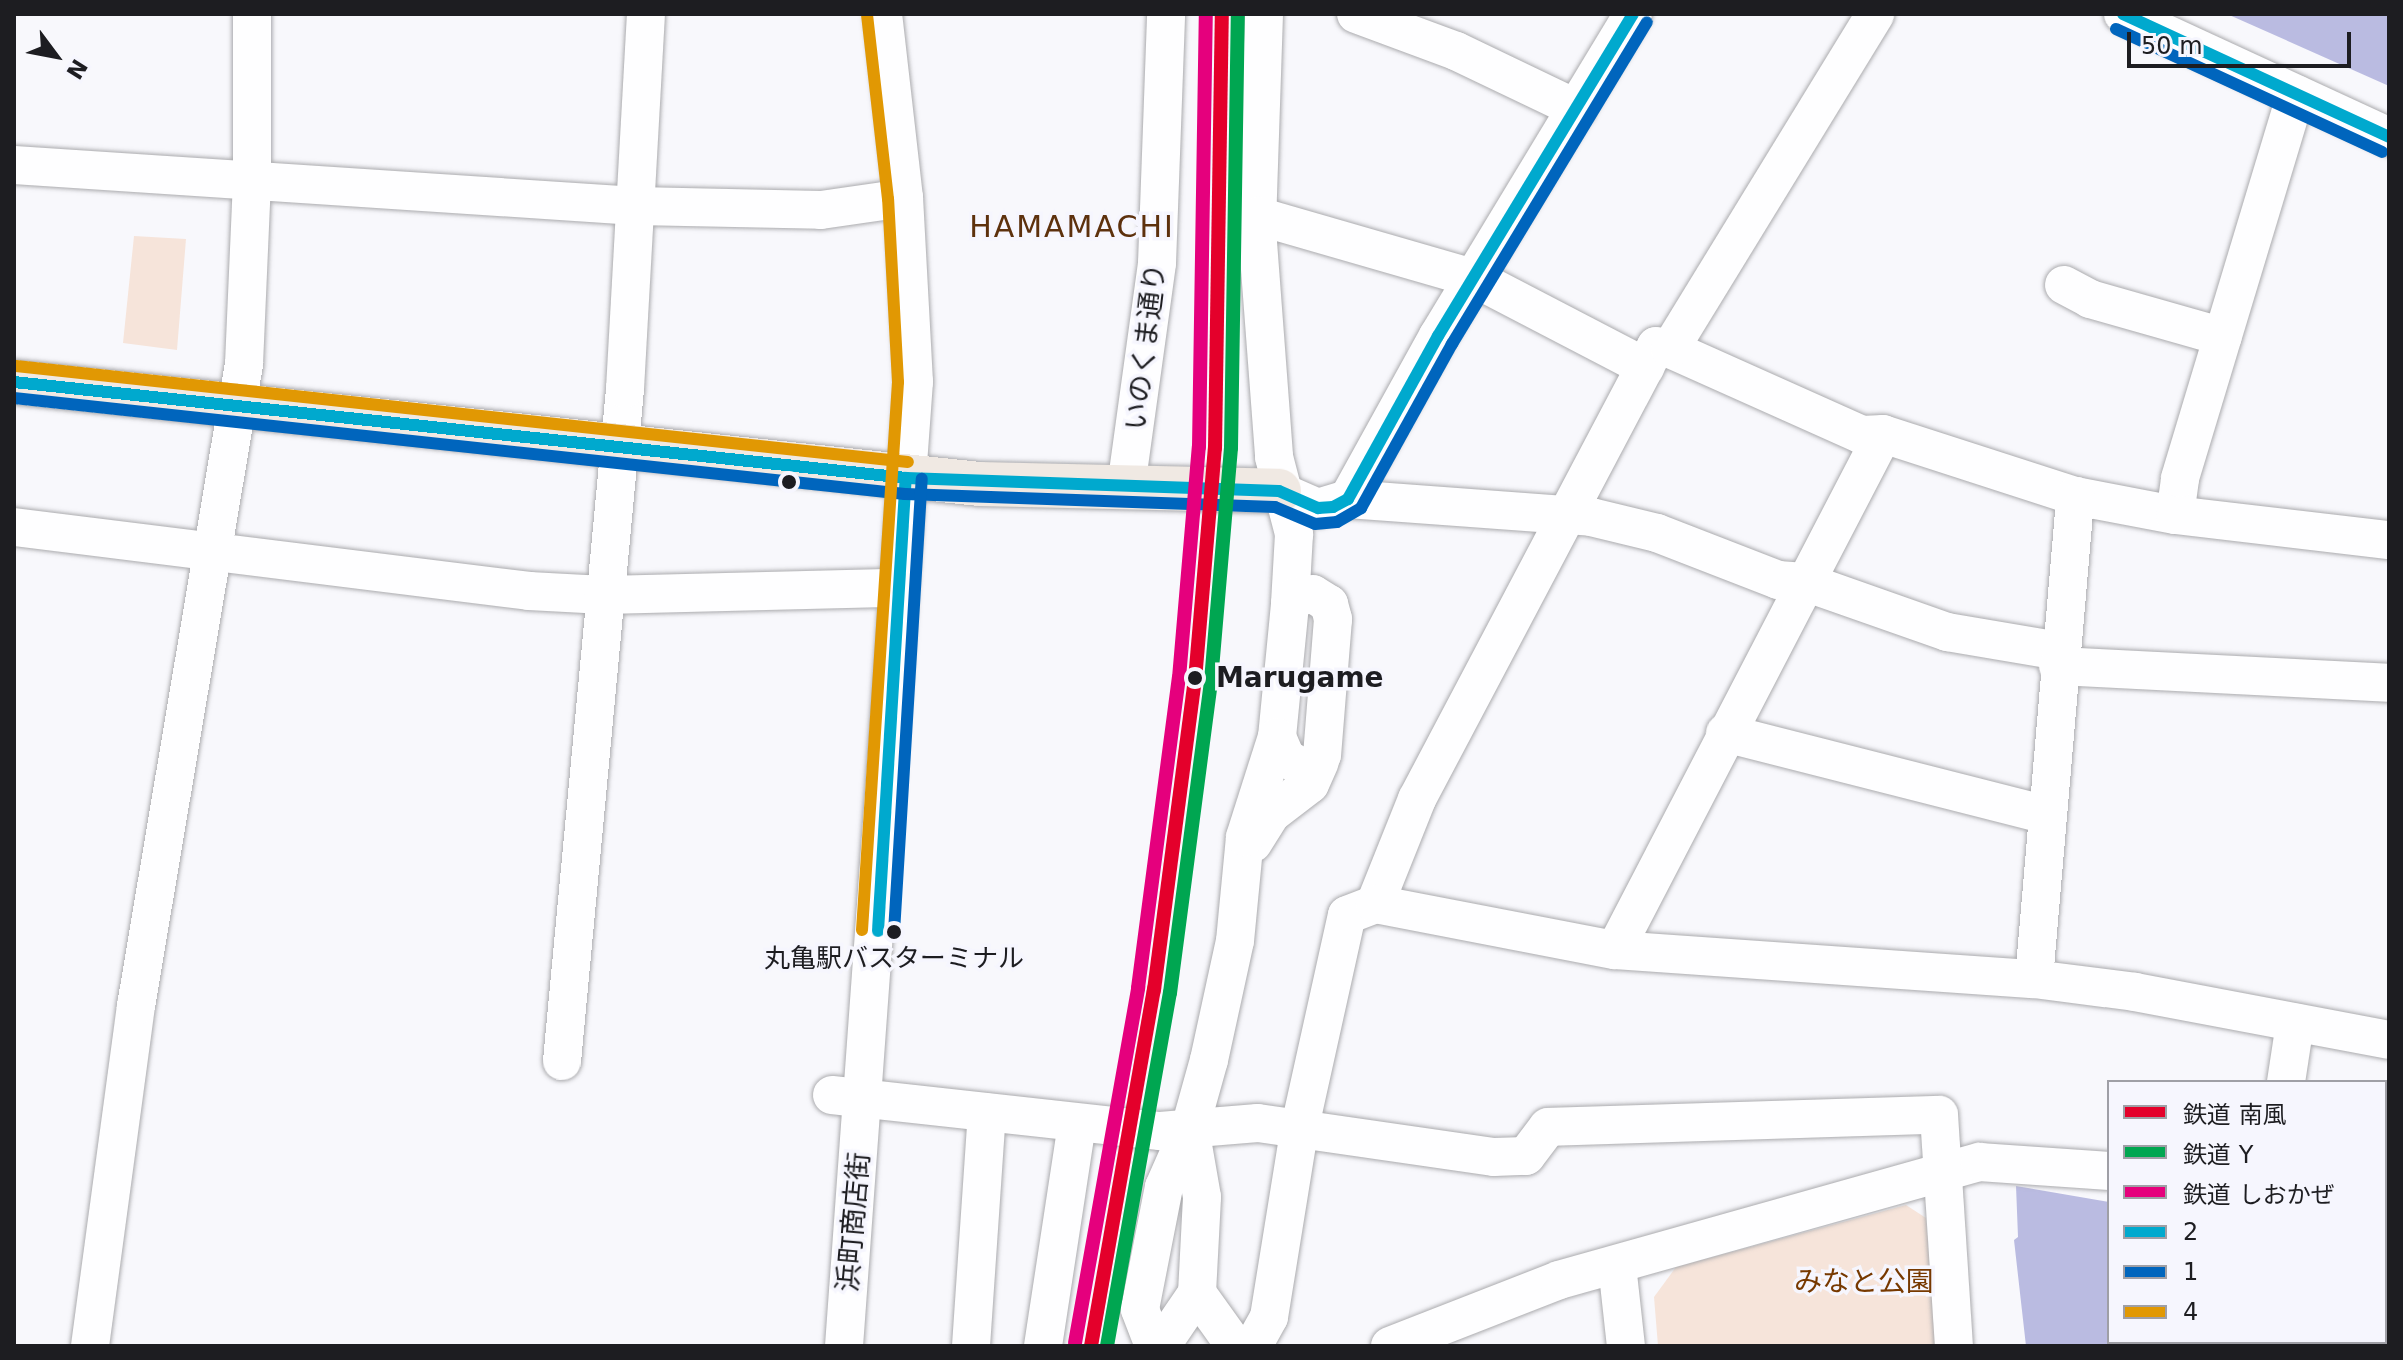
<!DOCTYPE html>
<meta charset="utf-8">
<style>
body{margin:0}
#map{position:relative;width:2403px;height:1360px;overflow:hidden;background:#f8f8fc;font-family:"DejaVu Sans","Noto Sans JP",sans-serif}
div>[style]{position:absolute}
.green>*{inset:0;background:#f6e4da}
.water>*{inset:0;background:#babbe1}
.roads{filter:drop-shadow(0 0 2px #ababae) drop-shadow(0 0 2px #ababae)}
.minor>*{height:38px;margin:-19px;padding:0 19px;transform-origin:19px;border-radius:19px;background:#fefeff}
.major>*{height:44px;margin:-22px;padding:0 22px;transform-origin:22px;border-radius:22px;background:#f0e9e3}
.bus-1>*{height:12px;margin:-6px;padding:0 6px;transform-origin:6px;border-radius:6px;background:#00a9ce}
.bus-2>*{height:12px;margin:-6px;padding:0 6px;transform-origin:6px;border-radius:6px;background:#0065bd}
.bus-3>*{height:12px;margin:-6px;padding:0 6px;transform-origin:6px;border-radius:6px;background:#e19803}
.rail-1>*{height:14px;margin:-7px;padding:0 7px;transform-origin:7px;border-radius:7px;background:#e4002b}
.rail-2>*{height:14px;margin:-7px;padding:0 7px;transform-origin:7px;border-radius:7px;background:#00a651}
.rail-3>*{height:14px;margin:-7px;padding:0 7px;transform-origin:7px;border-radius:7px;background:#e5007d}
.dots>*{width:22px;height:22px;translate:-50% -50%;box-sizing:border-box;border:4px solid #f6f6fe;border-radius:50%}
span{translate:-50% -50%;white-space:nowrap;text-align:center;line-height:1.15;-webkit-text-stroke:7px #f6f6fe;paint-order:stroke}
.bus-label{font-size:26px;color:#1d1d21}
.street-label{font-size:28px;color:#1d1d21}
.stop-label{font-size:28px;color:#1d1d21;font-weight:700}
.left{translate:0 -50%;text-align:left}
.park-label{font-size:28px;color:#773900}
.neighbourhood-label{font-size:30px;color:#5d310d;letter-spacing:2px}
.frame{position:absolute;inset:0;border:16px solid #1d1d21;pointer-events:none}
.legend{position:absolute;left:2107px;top:1080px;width:280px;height:264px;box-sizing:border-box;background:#f6f6fe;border:2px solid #9f9fa6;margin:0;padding:10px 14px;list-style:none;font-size:24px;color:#1d1d21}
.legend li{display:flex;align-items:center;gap:16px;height:40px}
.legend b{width:40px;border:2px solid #9f9fa6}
.north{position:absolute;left:16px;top:16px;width:80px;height:80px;-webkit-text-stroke:6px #f6f6fe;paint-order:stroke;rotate:122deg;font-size:22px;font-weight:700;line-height:32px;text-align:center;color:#1d1d21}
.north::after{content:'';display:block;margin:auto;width:28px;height:36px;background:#1d1d21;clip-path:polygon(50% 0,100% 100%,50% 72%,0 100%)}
.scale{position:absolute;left:2127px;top:32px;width:224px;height:36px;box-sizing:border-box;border:4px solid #1d1d21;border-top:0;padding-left:10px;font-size:24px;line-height:28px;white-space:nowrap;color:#1d1d21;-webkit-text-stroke:6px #f6f6fe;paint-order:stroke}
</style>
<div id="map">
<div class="green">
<div style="clip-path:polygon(134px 236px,186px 239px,177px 350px,123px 343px)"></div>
<div style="clip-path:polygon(1906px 1205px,1926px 1218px,1937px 1346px,1658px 1346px,1654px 1297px,1676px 1267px)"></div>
</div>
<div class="water">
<div style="clip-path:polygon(2227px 14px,2389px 14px,2389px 86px)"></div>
<div style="clip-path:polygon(2016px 1186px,2109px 1202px,2109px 1342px,2385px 1342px,2385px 1272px,2389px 1346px,2026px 1346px,2014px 1240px,2018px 1237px)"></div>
</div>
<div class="roads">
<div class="minor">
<div style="left:1264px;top:14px;width:215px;rotate:91.9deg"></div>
<div style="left:1257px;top:229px;width:229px;rotate:85.7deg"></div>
<div style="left:1274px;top:457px;width:80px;rotate:75.4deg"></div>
<div style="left:1294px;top:534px;width:70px;rotate:93.3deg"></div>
<div style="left:1356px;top:14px;width:107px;rotate:20.3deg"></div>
<div style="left:1456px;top:51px;width:134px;rotate:25.6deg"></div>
<div style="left:2123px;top:14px;width:293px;rotate:24.8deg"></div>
<div style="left:14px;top:165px;width:623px;rotate:3.77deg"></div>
<div style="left:636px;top:206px;width:185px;rotate:1.2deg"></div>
<div style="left:821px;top:210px;width:84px;rotate:-8.2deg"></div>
<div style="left:1258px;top:216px;width:227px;rotate:16.1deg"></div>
<div style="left:1476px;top:279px;width:191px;rotate:27.5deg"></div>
<div style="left:2064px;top:285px;width:30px;rotate:28deg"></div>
<div style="left:2090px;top:299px;width:138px;rotate:15.9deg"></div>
<div style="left:1670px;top:349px;width:210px;rotate:24.1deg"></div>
<div style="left:1862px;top:435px;width:21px;rotate:-3deg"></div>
<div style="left:1883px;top:434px;width:202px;rotate:17.9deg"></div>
<div style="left:2075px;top:496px;width:102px;rotate:10.8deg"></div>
<div style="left:2175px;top:515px;width:215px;rotate:6.7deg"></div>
<div style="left:1126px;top:487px;width:226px;rotate:-82.1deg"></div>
<div style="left:1157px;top:263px;width:249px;rotate:-87.9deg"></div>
<div style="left:1279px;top:491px;width:43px;rotate:23.6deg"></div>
<div style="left:1318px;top:508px;width:31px;rotate:-17deg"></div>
<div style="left:1348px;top:499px;width:186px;rotate:-61.1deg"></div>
<div style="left:1438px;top:336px;width:376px;rotate:-58.8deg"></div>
<div style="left:1348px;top:499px;width:244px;rotate:4.2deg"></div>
<div style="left:1591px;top:517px;width:68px;rotate:13.6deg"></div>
<div style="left:1657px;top:533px;width:130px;rotate:21.2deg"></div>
<div style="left:1778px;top:580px;width:27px;rotate:4deg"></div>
<div style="left:1805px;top:582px;width:151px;rotate:19.4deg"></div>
<div style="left:1947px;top:632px;width:114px;rotate:9.6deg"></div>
<div style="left:2175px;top:515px;width:37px;rotate:-82deg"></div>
<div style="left:2180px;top:478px;width:401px;rotate:-73.2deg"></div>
<div style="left:14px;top:527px;width:519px;rotate:7.08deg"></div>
<div style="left:529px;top:591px;width:75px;rotate:3.1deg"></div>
<div style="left:604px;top:595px;width:294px;rotate:-1.4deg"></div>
<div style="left:1313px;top:594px;width:19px;rotate:32deg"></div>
<div style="left:1329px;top:604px;width:16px;rotate:75deg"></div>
<div style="left:1333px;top:619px;width:136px;rotate:94.6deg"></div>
<div style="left:1322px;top:755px;width:16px;rotate:125deg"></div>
<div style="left:1313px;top:768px;width:8px;rotate:173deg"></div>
<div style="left:1305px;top:769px;width:22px;rotate:-150deg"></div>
<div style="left:1286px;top:758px;width:23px;rotate:-113deg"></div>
<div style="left:1277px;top:737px;width:134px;rotate:-84.4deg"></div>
<div style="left:1290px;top:604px;width:9px;rotate:-54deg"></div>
<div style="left:1295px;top:597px;width:18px;rotate:-9deg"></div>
<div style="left:2058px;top:666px;width:331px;rotate:2.9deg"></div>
<div style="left:1725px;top:733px;width:331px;rotate:14.3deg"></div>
<div style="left:1253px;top:843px;width:34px;rotate:-58deg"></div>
<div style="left:1271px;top:814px;width:49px;rotate:-37.6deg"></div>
<div style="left:1310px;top:784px;width:24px;rotate:-66deg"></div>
<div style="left:1375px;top:904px;width:113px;rotate:-68.2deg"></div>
<div style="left:1417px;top:799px;width:512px;rotate:-62.18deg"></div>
<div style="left:1656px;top:346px;width:14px;rotate:12deg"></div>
<div style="left:1670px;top:349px;width:393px;rotate:-58.5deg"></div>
<div style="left:1615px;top:950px;width:581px;rotate:-62.55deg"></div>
<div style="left:2034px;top:979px;width:485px;rotate:-85.1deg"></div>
<div style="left:562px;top:1061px;width:675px;rotate:-84.64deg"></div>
<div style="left:625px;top:389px;width:376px;rotate:-86.8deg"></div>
<div style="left:2286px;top:1082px;width:60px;rotate:-81.3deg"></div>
<div style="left:832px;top:1095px;width:330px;rotate:6.3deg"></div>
<div style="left:1160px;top:1131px;width:98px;rotate:-4.7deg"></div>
<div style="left:1258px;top:1123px;width:238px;rotate:8.2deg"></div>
<div style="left:1494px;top:1157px;width:32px;rotate:-2deg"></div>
<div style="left:1526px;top:1156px;width:36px;rotate:-53deg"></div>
<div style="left:1548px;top:1127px;width:391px;rotate:-1.8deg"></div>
<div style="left:1939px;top:1115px;width:231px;rotate:86.3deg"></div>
<div style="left:2385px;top:1242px;width:4px;rotate:14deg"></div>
<div style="left:1617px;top:1265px;width:81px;rotate:83.7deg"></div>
<div style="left:1197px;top:1293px;width:65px;rotate:54.4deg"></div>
<div style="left:90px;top:1346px;width:343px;rotate:-82.3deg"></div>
<div style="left:136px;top:1006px;width:651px;rotate:-80.45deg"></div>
<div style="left:244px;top:364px;width:184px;rotate:-87.5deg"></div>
<div style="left:252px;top:180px;width:166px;rotate:-90deg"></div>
<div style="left:844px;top:1346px;width:967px;rotate:-85.85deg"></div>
<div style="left:914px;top:382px;width:184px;rotate:-93.1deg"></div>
<div style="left:904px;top:198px;width:185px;rotate:-96.5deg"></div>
<div style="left:971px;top:1346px;width:234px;rotate:-86.1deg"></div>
<div style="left:1043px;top:1346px;width:225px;rotate:-81.3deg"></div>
<div style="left:1154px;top:1346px;width:40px;rotate:-111deg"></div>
<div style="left:1140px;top:1309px;width:124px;rotate:-78.9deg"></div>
<div style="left:1164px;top:1187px;width:64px;rotate:-66.2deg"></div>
<div style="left:1190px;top:1128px;width:71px;rotate:-74.4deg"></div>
<div style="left:1209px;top:1060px;width:122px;rotate:-77.7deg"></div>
<div style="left:1235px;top:941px;width:104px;rotate:-84.5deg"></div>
<div style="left:1245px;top:837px;width:105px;rotate:-72.3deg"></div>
<div style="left:1161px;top:1346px;width:64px;rotate:-55.8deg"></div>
<div style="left:1197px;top:1293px;width:96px;rotate:-87deg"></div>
<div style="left:1202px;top:1197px;width:70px;rotate:-99.9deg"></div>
<div style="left:1253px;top:1346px;width:33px;rotate:-61deg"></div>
<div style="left:1269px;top:1317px;width:188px;rotate:-80.8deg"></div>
<div style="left:1299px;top:1131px;width:221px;rotate:-77.5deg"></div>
<div style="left:1347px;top:915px;width:30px;rotate:-21deg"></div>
<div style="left:1375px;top:904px;width:244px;rotate:10.9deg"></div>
<div style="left:1615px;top:950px;width:420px;rotate:4deg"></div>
<div style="left:2034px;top:979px;width:102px;rotate:7.3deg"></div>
<div style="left:2135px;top:992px;width:258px;rotate:10.7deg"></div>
<div style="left:1390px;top:1346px;width:181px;rotate:-21.3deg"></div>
<div style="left:1559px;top:1280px;width:437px;rotate:-15.7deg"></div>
<div style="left:1980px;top:1162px;width:129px;rotate:4deg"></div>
</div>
<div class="major">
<div style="left:14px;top:382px;width:970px;rotate:6.03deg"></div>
<div style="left:979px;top:484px;width:300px;rotate:1.3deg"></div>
</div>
</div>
<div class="bus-1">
<div style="left:2123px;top:14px;width:293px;rotate:24.8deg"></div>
<div style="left:14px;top:382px;width:897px;rotate:6.14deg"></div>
<div style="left:906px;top:478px;width:373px;rotate:2deg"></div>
<div style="left:1279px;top:491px;width:43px;rotate:23.6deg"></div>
<div style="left:1318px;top:508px;width:15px;rotate:-4deg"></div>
<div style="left:1333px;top:507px;width:17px;rotate:-28deg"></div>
<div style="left:1348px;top:499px;width:186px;rotate:-61.1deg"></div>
<div style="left:1438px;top:336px;width:376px;rotate:-58.8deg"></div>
<div style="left:878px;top:931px;width:454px;rotate:-86.5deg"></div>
</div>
<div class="bus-2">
<div style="left:2116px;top:29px;width:293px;rotate:24.8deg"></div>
<div style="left:14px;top:398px;width:896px;rotate:6.15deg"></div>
<div style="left:905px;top:494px;width:370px;rotate:2deg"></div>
<div style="left:1275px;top:507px;width:43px;rotate:23deg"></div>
<div style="left:1315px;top:524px;width:22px;rotate:-5deg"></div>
<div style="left:1337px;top:522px;width:28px;rotate:-30deg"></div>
<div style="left:1361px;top:508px;width:188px;rotate:-61deg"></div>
<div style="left:1452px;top:344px;width:376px;rotate:-58.8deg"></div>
<div style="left:894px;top:932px;width:454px;rotate:-86.5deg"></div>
</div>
<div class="bus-3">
<div style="left:16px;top:366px;width:897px;rotate:6.14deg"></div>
<div style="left:862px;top:930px;width:549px;rotate:-86.24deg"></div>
<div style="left:898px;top:382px;width:183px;rotate:-93.1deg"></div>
<div style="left:888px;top:199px;width:184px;rotate:-96.5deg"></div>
</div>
<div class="rail-1">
<div style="left:1091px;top:1346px;width:362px;rotate:-80deg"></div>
<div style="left:1154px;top:990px;width:313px;rotate:-82.5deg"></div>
<div style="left:1195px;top:680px;width:233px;rotate:-85.1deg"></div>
<div style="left:1215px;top:448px;width:434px;rotate:-89.1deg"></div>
</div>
<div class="rail-2">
<div style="left:1107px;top:1346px;width:359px;rotate:-79.9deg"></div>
<div style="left:1170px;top:993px;width:315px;rotate:-82.5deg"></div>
<div style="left:1211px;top:681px;width:234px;rotate:-85.1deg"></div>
<div style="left:1231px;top:448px;width:434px;rotate:-89.1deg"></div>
</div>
<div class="rail-3">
<div style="left:1075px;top:1343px;width:361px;rotate:-79.9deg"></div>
<div style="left:1138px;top:988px;width:313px;rotate:-82.5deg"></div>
<div style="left:1179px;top:678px;width:232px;rotate:-85.1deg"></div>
<div style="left:1199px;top:447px;width:433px;rotate:-89.1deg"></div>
</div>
<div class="dots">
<div style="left:789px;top:482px;background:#1d1d21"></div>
<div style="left:1195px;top:678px;background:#1d1d21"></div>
<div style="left:894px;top:932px;background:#1d1d21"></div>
</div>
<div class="bus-label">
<span style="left:894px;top:959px">丸亀駅バスターミナル</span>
</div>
<div class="street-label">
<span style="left:1146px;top:347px;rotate:-83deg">いのくま通り</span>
<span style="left:854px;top:1222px;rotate:-85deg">浜町商店街</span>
</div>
<div class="stop-label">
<span class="left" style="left:1216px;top:678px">Marugame</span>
</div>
<div class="park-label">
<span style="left:1864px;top:1282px">みなと公園</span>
</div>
<div class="neighbourhood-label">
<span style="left:1072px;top:227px">HAMAMACHI</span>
</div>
<div class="frame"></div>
<ul class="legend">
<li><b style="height:10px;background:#e4002b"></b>鉄道 南風</li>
<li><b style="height:10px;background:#00a651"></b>鉄道 Y</li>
<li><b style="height:10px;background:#e5007d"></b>鉄道 しおかぜ</li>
<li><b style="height:10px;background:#00a9ce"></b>2</li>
<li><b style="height:10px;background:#0065bd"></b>1</li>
<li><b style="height:10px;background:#e19803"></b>4</li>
</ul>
<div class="north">N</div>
<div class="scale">50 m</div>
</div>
